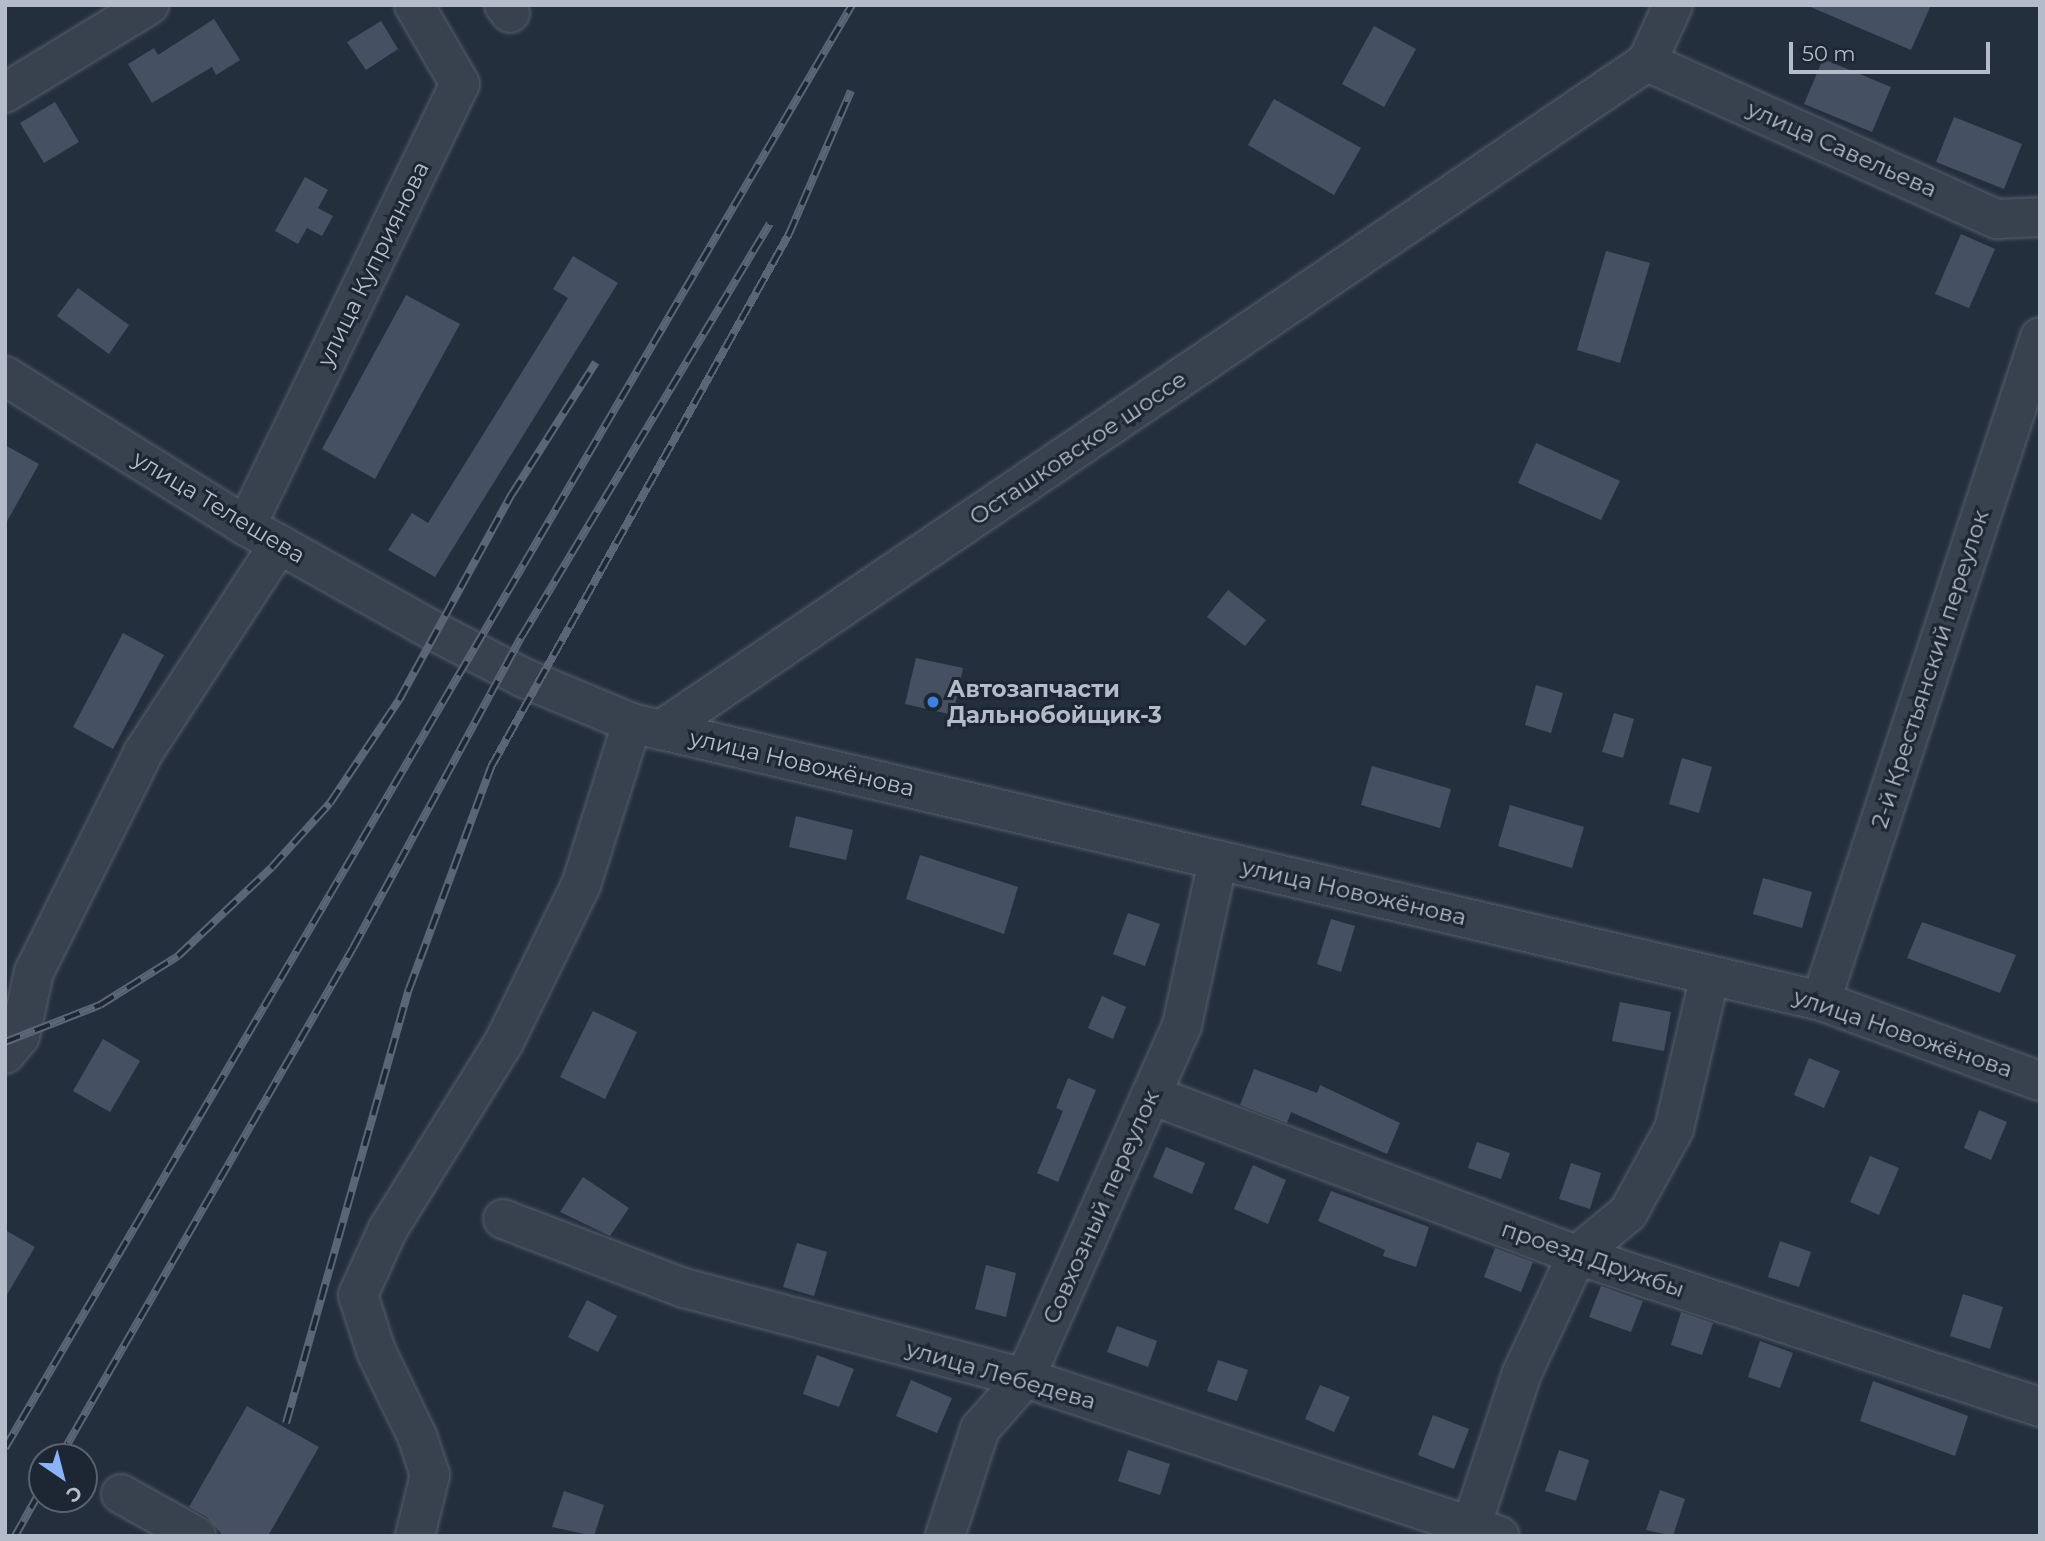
<!DOCTYPE html>
<meta charset="utf-8">
<style>
body{margin:0}
#map{position:relative;width:2045px;height:1541px;overflow:hidden;background:#242f3e;font-family:Montserrat,sans-serif}
div>[style]{position:absolute}
.building>*{inset:0;background:#455162}
.roads{filter:drop-shadow(0 0 2px #565f6c) drop-shadow(0 0 2px #565f6c)}
.minor>*{height:38px;margin:-19px;padding:0 19px;transform-origin:19px;border-radius:19px;background:#38414e}
.rail>*{height:8px;margin-top:-4px;transform-origin:0;background:repeating-linear-gradient(90deg,#1d2633 0 16px,#5a6575 0 32px);box-sizing:border-box;border-block:2px solid #5a6575}
.dots>*{width:19px;height:19px;translate:-50% -50%;box-sizing:border-box;border:4px solid #1d2633;border-radius:50%}
span{translate:-50% -50%;white-space:nowrap;text-align:center;line-height:1.15;-webkit-text-stroke:6px #1d2633;paint-order:stroke}
.street-label{font-size:23px;color:#b4bcc9}
.poi-label{font-size:23px;color:#b4bcc9;font-weight:700}
.left{translate:0 -50%;text-align:left}
.frame{position:absolute;inset:0;border:7px solid #b4bcc9;pointer-events:none}
.north{position:absolute;left:28px;top:1443px;width:70px;height:70px;box-sizing:border-box;background:#1d2633;border:2px solid #59626f;border-radius:50%;rotate:145deg;font-size:19px;font-weight:700;line-height:28px;text-align:center;color:#b4bcc9}
.north::after{content:'';display:block;margin:auto;width:24px;height:32px;background:#8ab4f8;clip-path:polygon(50% 0,100% 100%,50% 72%,0 100%)}
.scale{position:absolute;left:1789px;top:42px;width:201px;height:32px;box-sizing:border-box;border:4px solid #b4bcc9;border-top:0;padding-left:9px;font-size:21px;line-height:24px;white-space:nowrap;color:#b4bcc9;-webkit-text-stroke:5px #1d2633;paint-order:stroke}
</style>
<div id="map">
<div class="building">
<div style="clip-path:polygon(1806px 5px,1931px 5px,1911px 50px)"></div>
<div style="clip-path:polygon(214px 19px,240px 60px,216px 75px,212px 67px,152px 103px,128px 64px,154px 48px,158px 55px)"></div>
<div style="clip-path:polygon(381px 21px,398px 49px,366px 70px,347px 42px)"></div>
<div style="clip-path:polygon(1374px 26px,1416px 49px,1384px 107px,1342px 84px)"></div>
<div style="clip-path:polygon(1823px 59px,1891px 87px,1872px 132px,1804px 104px)"></div>
<div style="clip-path:polygon(1274px 99px,1361px 148px,1334px 195px,1248px 145px)"></div>
<div style="clip-path:polygon(55px 102px,79px 142px,44px 163px,20px 123px)"></div>
<div style="clip-path:polygon(1954px 117px,2022px 144px,2004px 189px,1936px 162px)"></div>
<div style="clip-path:polygon(305px 177px,328px 190px,318px 208px,333px 216px,322px 236px,307px 228px,298px 244px,275px 231px)"></div>
<div style="clip-path:polygon(1961px 234px,1995px 249px,1969px 308px,1935px 294px)"></div>
<div style="clip-path:polygon(1606px 251px,1650px 263px,1620px 363px,1577px 350px)"></div>
<div style="clip-path:polygon(573px 256px,618px 283px,435px 577px,388px 550px,412px 513px,428px 523px,568px 298px,553px 289px)"></div>
<div style="clip-path:polygon(78px 288px,129px 325px,109px 354px,57px 316px)"></div>
<div style="clip-path:polygon(406px 295px,460px 324px,375px 479px,322px 449px)"></div>
<div style="clip-path:polygon(1536px 443px,1620px 481px,1601px 520px,1518px 483px)"></div>
<div style="clip-path:polygon(5px 445px,39px 464px,5px 525px)"></div>
<div style="clip-path:polygon(1228px 590px,1266px 620px,1245px 646px,1207px 617px)"></div>
<div style="clip-path:polygon(123px 633px,164px 655px,113px 749px,73px 727px)"></div>
<div style="clip-path:polygon(916px 658px,963px 668px,953px 715px,905px 704px)"></div>
<div style="clip-path:polygon(1536px 685px,1563px 693px,1551px 733px,1525px 725px)"></div>
<div style="clip-path:polygon(1614px 713px,1634px 719px,1623px 758px,1602px 752px)"></div>
<div style="clip-path:polygon(1682px 758px,1712px 767px,1699px 813px,1669px 804px)"></div>
<div style="clip-path:polygon(1372px 766px,1451px 789px,1440px 828px,1361px 805px)"></div>
<div style="clip-path:polygon(1510px 805px,1584px 827px,1572px 868px,1498px 846px)"></div>
<div style="clip-path:polygon(796px 816px,853px 830px,846px 860px,789px 847px)"></div>
<div style="clip-path:polygon(920px 855px,1018px 887px,1004px 934px,906px 899px)"></div>
<div style="clip-path:polygon(1763px 878px,1812px 892px,1802px 928px,1753px 914px)"></div>
<div style="clip-path:polygon(1128px 913px,1160px 924px,1145px 966px,1113px 954px)"></div>
<div style="clip-path:polygon(1331px 919px,1355px 926px,1341px 972px,1317px 964px)"></div>
<div style="clip-path:polygon(1922px 922px,2016px 955px,2000px 993px,1907px 958px)"></div>
<div style="clip-path:polygon(1102px 996px,1126px 1007px,1113px 1039px,1088px 1028px)"></div>
<div style="clip-path:polygon(1620px 1002px,1671px 1012px,1664px 1051px,1612px 1041px)"></div>
<div style="clip-path:polygon(593px 1011px,637px 1032px,605px 1099px,560px 1077px)"></div>
<div style="clip-path:polygon(103px 1039px,140px 1061px,110px 1112px,73px 1091px)"></div>
<div style="clip-path:polygon(1809px 1058px,1840px 1071px,1824px 1108px,1794px 1095px)"></div>
<div style="clip-path:polygon(1254px 1069px,1317px 1093px,1320px 1085px,1400px 1123px,1387px 1154px,1291px 1112px,1287px 1123px,1240px 1105px)"></div>
<div style="clip-path:polygon(1068px 1078px,1096px 1090px,1058px 1182px,1037px 1173px,1063px 1111px,1056px 1108px)"></div>
<div style="clip-path:polygon(1979px 1110px,2007px 1122px,1991px 1160px,1964px 1148px)"></div>
<div style="clip-path:polygon(1477px 1142px,1510px 1153px,1501px 1179px,1468px 1168px)"></div>
<div style="clip-path:polygon(1166px 1147px,1205px 1163px,1192px 1194px,1153px 1177px)"></div>
<div style="clip-path:polygon(1870px 1156px,1899px 1168px,1879px 1215px,1850px 1202px)"></div>
<div style="clip-path:polygon(1571px 1163px,1601px 1173px,1590px 1209px,1559px 1199px)"></div>
<div style="clip-path:polygon(1253px 1165px,1286px 1180px,1268px 1224px,1234px 1209px)"></div>
<div style="clip-path:polygon(583px 1177px,629px 1208px,610px 1236px,560px 1212px)"></div>
<div style="clip-path:polygon(1331px 1191px,1429px 1227px,1416px 1267px,1383px 1256px,1385px 1250px,1318px 1221px)"></div>
<div style="clip-path:polygon(5px 1230px,35px 1247px,5px 1298px)"></div>
<div style="clip-path:polygon(1780px 1241px,1811px 1252px,1799px 1287px,1768px 1277px)"></div>
<div style="clip-path:polygon(797px 1243px,827px 1252px,814px 1296px,783px 1287px)"></div>
<div style="clip-path:polygon(1495px 1248px,1533px 1262px,1521px 1292px,1484px 1277px)"></div>
<div style="clip-path:polygon(986px 1265px,1016px 1273px,1006px 1317px,975px 1309px)"></div>
<div style="clip-path:polygon(1601px 1286px,1643px 1301px,1631px 1332px,1589px 1317px)"></div>
<div style="clip-path:polygon(1963px 1294px,2003px 1307px,1990px 1349px,1950px 1336px)"></div>
<div style="clip-path:polygon(587px 1300px,617px 1316px,598px 1352px,568px 1337px)"></div>
<div style="clip-path:polygon(1681px 1312px,1713px 1323px,1702px 1355px,1671px 1345px)"></div>
<div style="clip-path:polygon(1117px 1326px,1157px 1341px,1148px 1367px,1107px 1352px)"></div>
<div style="clip-path:polygon(1760px 1341px,1793px 1353px,1780px 1388px,1748px 1377px)"></div>
<div style="clip-path:polygon(817px 1355px,854px 1369px,839px 1407px,803px 1394px)"></div>
<div style="clip-path:polygon(1218px 1360px,1248px 1370px,1237px 1401px,1207px 1391px)"></div>
<div style="clip-path:polygon(911px 1380px,952px 1398px,937px 1433px,896px 1416px)"></div>
<div style="clip-path:polygon(1873px 1381px,1968px 1416px,1955px 1456px,1860px 1421px)"></div>
<div style="clip-path:polygon(1320px 1385px,1350px 1397px,1334px 1432px,1305px 1419px)"></div>
<div style="clip-path:polygon(247px 1406px,319px 1447px,268px 1536px,223px 1536px,207px 1517px,189px 1507px)"></div>
<div style="clip-path:polygon(1433px 1415px,1469px 1429px,1454px 1469px,1418px 1455px)"></div>
<div style="clip-path:polygon(1128px 1450px,1170px 1464px,1160px 1495px,1118px 1481px)"></div>
<div style="clip-path:polygon(1559px 1450px,1589px 1460px,1576px 1501px,1545px 1491px)"></div>
<div style="clip-path:polygon(1660px 1490px,1685px 1499px,1673px 1536px,1646px 1530px)"></div>
<div style="clip-path:polygon(564px 1491px,604px 1505px,594px 1536px,552px 1527px)"></div>
</div>
<div class="roads">
<div class="minor">
<div style="left:504px;top:5px;width:10px;rotate:53deg"></div>
<div style="left:1647px;top:62px;width:384px;rotate:24.2deg"></div>
<div style="left:1997px;top:219px;width:43px;rotate:-2.7deg"></div>
<div style="left:5px;top:93px;width:169px;rotate:-31.4deg"></div>
<div style="left:5px;top:376px;width:284px;rotate:31.9deg"></div>
<div style="left:246px;top:526px;width:218px;rotate:29.2deg"></div>
<div style="left:436px;top:632px;width:99px;rotate:27.6deg"></div>
<div style="left:524px;top:678px;width:117px;rotate:22.6deg"></div>
<div style="left:632px;top:723px;width:30px;rotate:14deg"></div>
<div style="left:661px;top:730px;width:1191px;rotate:-34.12deg"></div>
<div style="left:1647px;top:62px;width:63px;rotate:-65.5deg"></div>
<div style="left:246px;top:526px;width:491px;rotate:-64.2deg"></div>
<div style="left:460px;top:84px;width:91px;rotate:-120.2deg"></div>
<div style="left:661px;top:730px;width:1191px;rotate:13.15deg"></div>
<div style="left:1821px;top:1001px;width:233px;rotate:20.1deg"></div>
<div style="left:1821px;top:1001px;width:699px;rotate:-71.75deg"></div>
<div style="left:5px;top:1054px;width:23px;rotate:-50deg"></div>
<div style="left:20px;top:1036px;width:66px;rotate:-77.7deg"></div>
<div style="left:34px;top:972px;width:245px;rotate:-63.5deg"></div>
<div style="left:143px;top:753px;width:249px;rotate:-56.9deg"></div>
<div style="left:1151px;top:1095px;width:455px;rotate:20.6deg"></div>
<div style="left:1577px;top:1255px;width:487px;rotate:18.2deg"></div>
<div style="left:503px;top:1219px;width:194px;rotate:20.9deg"></div>
<div style="left:684px;top:1288px;width:353px;rotate:14.8deg"></div>
<div style="left:1025px;top:1378px;width:500px;rotate:18.4deg"></div>
<div style="left:121px;top:1494px;width:86px;rotate:29.2deg"></div>
<div style="left:415px;top:1536px;width:63px;rotate:-76.2deg"></div>
<div style="left:430px;top:1475px;width:41px;rotate:-108.4deg"></div>
<div style="left:417px;top:1436px;width:94px;rotate:-115.8deg"></div>
<div style="left:376px;top:1351px;width:59px;rotate:-107.8deg"></div>
<div style="left:358px;top:1295px;width:72px;rotate:-65.6deg"></div>
<div style="left:388px;top:1229px;width:222px;rotate:-58.2deg"></div>
<div style="left:505px;top:1040px;width:173px;rotate:-63.9deg"></div>
<div style="left:581px;top:885px;width:170px;rotate:-72.5deg"></div>
<div style="left:945px;top:1536px;width:113px;rotate:-71.9deg"></div>
<div style="left:980px;top:1429px;width:68px;rotate:-48.6deg"></div>
<div style="left:1025px;top:1378px;width:386px;rotate:-66deg"></div>
<div style="left:1182px;top:1025px;width:169px;rotate:-77.7deg"></div>
<div style="left:1468px;top:1536px;width:172px;rotate:-71.7deg"></div>
<div style="left:1522px;top:1373px;width:130px;rotate:-65deg"></div>
<div style="left:1577px;top:1255px;width:66px;rotate:-39.5deg"></div>
<div style="left:1628px;top:1213px;width:96px;rotate:-61.3deg"></div>
<div style="left:1674px;top:1129px;width:158px;rotate:-76.8deg"></div>
</div>
</div>
<div class="rail">
<div style="left:5px;top:1042px;width:102px;rotate:-21.3deg"></div>
<div style="left:100px;top:1005px;width:92px;rotate:-32.1deg"></div>
<div style="left:178px;top:956px;width:129px;rotate:-43.4deg"></div>
<div style="left:272px;top:867px;width:86px;rotate:-47.8deg"></div>
<div style="left:330px;top:803px;width:124px;rotate:-56.2deg"></div>
<div style="left:399px;top:700px;width:235px;rotate:-61.3deg"></div>
<div style="left:512px;top:494px;width:156px;rotate:-57.5deg"></div>
<div style="left:286px;top:1423px;width:451px;rotate:-74.2deg"></div>
<div style="left:409px;top:989px;width:237px;rotate:-69.7deg"></div>
<div style="left:491px;top:767px;width:611px;rotate:-60.79deg"></div>
<div style="left:789px;top:234px;width:156px;rotate:-66.6deg"></div>
<div style="left:5px;top:1448px;width:1673px;rotate:-59.59deg"></div>
<div style="left:60px;top:1457px;width:587px;rotate:-60.07deg"></div>
<div style="left:353px;top:948px;width:355px;rotate:-61.6deg"></div>
<div style="left:522px;top:636px;width:481px;rotate:-59deg"></div>
<div style="left:15px;top:1536px;width:55px;rotate:-60.6deg"></div>
</div>
<div class="dots">
<div style="left:933px;top:702px;background:#3f7fe0"></div>
</div>
<div class="street-label">
<span style="left:1842px;top:149px;rotate:24deg">улица Савельева</span>
<span style="left:373px;top:264px;rotate:-64deg">улица Куприянова</span>
<span style="left:1078px;top:448px;rotate:-34deg">Осташковское шоссе</span>
<span style="left:219px;top:507px;rotate:31deg">улица Телешева</span>
<span style="left:1930px;top:669px;rotate:-72deg">2-й Крестьянский переулок</span>
<span style="left:802px;top:763px;rotate:13deg">улица Новожёнова</span>
<span style="left:1354px;top:892px;rotate:13deg">улица Новожёнова</span>
<span style="left:1903px;top:1033px;rotate:19deg">улица Новожёнова</span>
<span style="left:1101px;top:1207px;rotate:-66deg">Совхозный переулок</span>
<span style="left:1593px;top:1259px;rotate:19deg">проезд Дружбы</span>
<span style="left:1001px;top:1375px;rotate:16deg">улица Лебедева</span>
</div>
<div class="poi-label">
<span class="left" style="left:947px;top:702px">Автозапчасти<br>Дальнобойщик-3</span>
</div>
<div class="frame"></div>
<div class="north">С</div>
<div class="scale">50 m</div>
</div>
